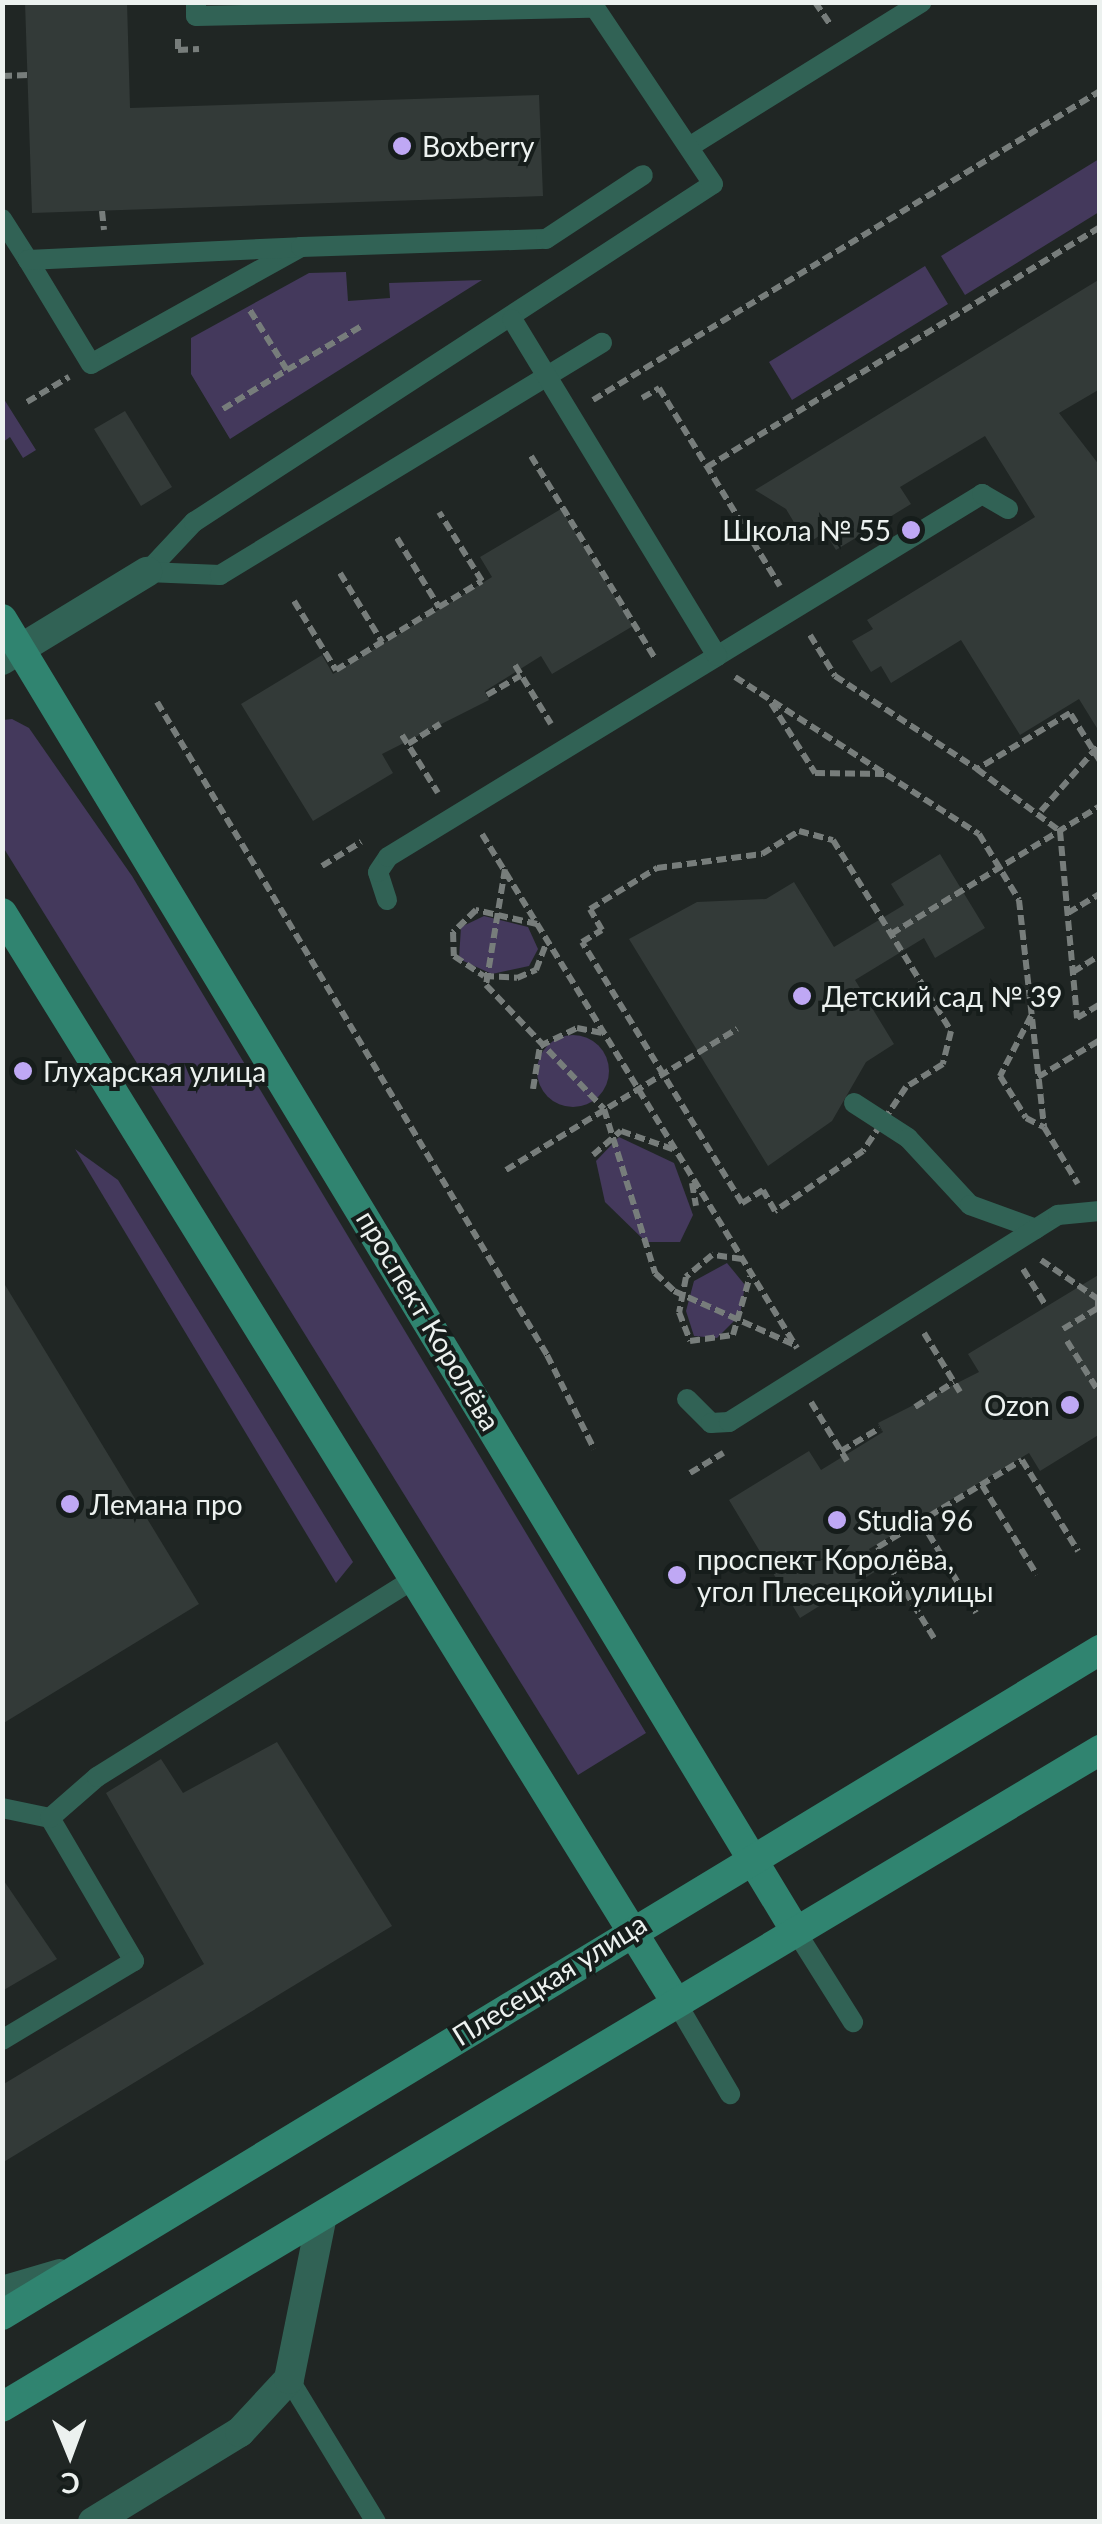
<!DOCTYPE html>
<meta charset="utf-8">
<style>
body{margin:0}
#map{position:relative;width:1102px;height:2524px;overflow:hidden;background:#202624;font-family:Lato,sans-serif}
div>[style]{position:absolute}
.green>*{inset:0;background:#44395c}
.round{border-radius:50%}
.building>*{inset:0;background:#333a38}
.path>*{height:6px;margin-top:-3px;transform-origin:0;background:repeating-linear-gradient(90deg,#777d7b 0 10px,transparent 0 15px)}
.lane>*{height:20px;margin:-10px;padding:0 10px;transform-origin:10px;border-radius:10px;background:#316255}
.street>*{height:30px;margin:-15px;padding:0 15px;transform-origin:15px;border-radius:15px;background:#316255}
.secondary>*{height:30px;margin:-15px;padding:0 15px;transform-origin:15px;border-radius:15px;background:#308470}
.dots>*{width:28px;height:28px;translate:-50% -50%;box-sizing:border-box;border:5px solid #161d1b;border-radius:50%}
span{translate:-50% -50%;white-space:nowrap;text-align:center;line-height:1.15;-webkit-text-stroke:8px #161d1b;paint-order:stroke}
.poi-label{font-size:28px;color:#ecf1ef}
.left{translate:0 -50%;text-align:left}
.right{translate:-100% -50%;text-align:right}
.street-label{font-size:28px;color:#ecf1ef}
.frame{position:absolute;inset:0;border:5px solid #ecf1ef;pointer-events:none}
.north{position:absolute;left:20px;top:2404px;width:100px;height:100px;-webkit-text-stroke:8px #161d1b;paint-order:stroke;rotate:179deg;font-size:28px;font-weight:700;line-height:40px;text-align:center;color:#ecf1ef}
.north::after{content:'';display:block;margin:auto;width:35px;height:45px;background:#ecf1ef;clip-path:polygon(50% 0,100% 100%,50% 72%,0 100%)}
</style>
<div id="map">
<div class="green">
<div style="clip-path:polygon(1099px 159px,1099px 212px,965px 295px,941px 256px)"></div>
<div style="clip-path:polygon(925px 266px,948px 304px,792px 400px,769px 362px)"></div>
<div style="clip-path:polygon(346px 272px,348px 301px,390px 298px,389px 283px,482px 280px,230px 439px,191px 374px,191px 338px,309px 273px)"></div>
<div style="clip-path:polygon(2px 396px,36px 450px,23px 458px,10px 437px,3px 442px)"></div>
<div style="clip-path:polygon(12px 719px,29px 728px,132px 876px,646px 1733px,578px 1775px,3px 847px,3px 720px)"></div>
<div style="clip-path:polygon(484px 916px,528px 927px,538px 949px,529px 966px,492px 974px,459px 959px,461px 927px)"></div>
<div class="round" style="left:537px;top:1035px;width:72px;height:72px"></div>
<div style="clip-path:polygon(619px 1137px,674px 1163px,693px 1215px,680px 1242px,646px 1242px,605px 1202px,596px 1161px)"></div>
<div style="clip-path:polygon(75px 1149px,118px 1180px,353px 1562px,336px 1583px)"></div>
<div style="clip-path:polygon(727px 1263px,745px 1285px,740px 1315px,717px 1338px,694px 1336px,686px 1311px,694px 1281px)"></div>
</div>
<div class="building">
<div style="clip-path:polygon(25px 2px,127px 2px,130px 108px,539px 95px,543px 196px,32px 213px)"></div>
<div style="clip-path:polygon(1100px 279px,1100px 389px,1059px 413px,1100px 466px,1100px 733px,1079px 699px,1020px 735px,961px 640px,891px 683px,881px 666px,871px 672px,852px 641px,873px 629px,867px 620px,1035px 517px,985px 436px,900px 487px,911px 504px,836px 550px,825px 532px,807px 544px,786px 509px,755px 490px)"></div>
<div style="clip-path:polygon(125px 411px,172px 487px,141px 506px,94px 429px)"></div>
<div style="clip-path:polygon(561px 509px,633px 626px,552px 674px,541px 656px,485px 691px,489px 700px,382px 754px,393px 773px,313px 821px,241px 704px,322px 655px,333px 674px,492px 577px,480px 557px)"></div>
<div style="clip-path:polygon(940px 854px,985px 928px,935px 958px,924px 938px,855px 980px,894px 1044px,866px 1062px,832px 1121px,768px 1166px,629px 939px,697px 902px,766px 899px,794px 882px,834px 947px,904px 905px,891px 884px)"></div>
<div style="clip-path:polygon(1100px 1274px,1100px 1434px,1040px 1471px,1029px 1453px,869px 1549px,881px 1568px,800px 1618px,729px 1500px,809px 1451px,821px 1470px,883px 1432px,878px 1423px,979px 1372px,968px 1354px)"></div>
<div style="clip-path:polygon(2px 1280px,199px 1604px,2px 1724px)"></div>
<div style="clip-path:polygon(277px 1742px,392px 1926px,2px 2163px,2px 2085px,204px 1964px,106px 1793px,161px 1759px,183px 1793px)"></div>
<div style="clip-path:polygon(2px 1878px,57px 1959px,2px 1991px)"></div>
</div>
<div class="path">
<div style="left:815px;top:2px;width:29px;rotate:56deg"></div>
<div style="left:178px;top:39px;width:11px;rotate:90deg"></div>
<div style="left:178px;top:50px;width:21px;rotate:-3deg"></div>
<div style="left:2px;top:76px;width:26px;rotate:-2deg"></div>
<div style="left:102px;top:211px;width:19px;rotate:84deg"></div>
<div style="left:287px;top:370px;width:85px;rotate:-30.5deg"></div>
<div style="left:642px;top:398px;width:20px;rotate:-30deg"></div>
<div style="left:659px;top:388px;width:232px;rotate:58.6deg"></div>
<div style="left:593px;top:400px;width:594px;rotate:-31.36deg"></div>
<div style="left:27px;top:402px;width:49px;rotate:-30.8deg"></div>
<div style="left:223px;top:409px;width:75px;rotate:-31.4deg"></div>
<div style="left:287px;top:370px;width:74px;rotate:-121.8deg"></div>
<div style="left:531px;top:456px;width:239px;rotate:58.5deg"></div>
<div style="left:707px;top:467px;width:460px;rotate:-31.4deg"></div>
<div style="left:397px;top:538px;width:81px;rotate:58.7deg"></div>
<div style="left:340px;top:573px;width:81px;rotate:58.7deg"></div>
<div style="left:294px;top:601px;width:81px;rotate:58.7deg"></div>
<div style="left:336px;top:670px;width:121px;rotate:-31.5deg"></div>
<div style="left:439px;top:607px;width:50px;rotate:-31.2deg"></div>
<div style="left:482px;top:581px;width:81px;rotate:-121.9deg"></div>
<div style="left:810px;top:635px;width:48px;rotate:58.6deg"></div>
<div style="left:835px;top:676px;width:170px;rotate:33.2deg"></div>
<div style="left:515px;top:665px;width:69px;rotate:58.6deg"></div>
<div style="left:735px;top:677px;width:290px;rotate:32.8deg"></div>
<div style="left:979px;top:834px;width:77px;rotate:58.8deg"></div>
<div style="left:1019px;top:900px;width:228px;rotate:83.7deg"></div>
<div style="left:1044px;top:1127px;width:66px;rotate:59.2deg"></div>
<div style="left:487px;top:695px;width:39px;rotate:-30deg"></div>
<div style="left:157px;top:702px;width:761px;rotate:59.15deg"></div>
<div style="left:547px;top:1355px;width:105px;rotate:63.4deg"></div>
<div style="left:771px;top:703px;width:83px;rotate:57.8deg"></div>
<div style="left:815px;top:773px;width:69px;rotate:0.8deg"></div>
<div style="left:402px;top:735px;width:68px;rotate:58.2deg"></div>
<div style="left:408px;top:744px;width:38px;rotate:-32deg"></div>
<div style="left:1100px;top:761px;width:57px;rotate:-122deg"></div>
<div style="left:1070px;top:713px;width:109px;rotate:148.9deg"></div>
<div style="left:977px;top:769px;width:104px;rotate:36.8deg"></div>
<div style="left:1060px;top:831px;width:188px;rotate:84.8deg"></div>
<div style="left:1077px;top:1018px;width:27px;rotate:-31deg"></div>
<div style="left:1041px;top:811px;width:89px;rotate:-48.6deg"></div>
<div style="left:799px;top:831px;width:35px;rotate:15deg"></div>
<div style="left:833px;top:840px;width:225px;rotate:58.3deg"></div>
<div style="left:951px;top:1031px;width:34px;rotate:104deg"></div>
<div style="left:943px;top:1064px;width:44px;rotate:148.1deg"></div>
<div style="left:906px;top:1087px;width:77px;rotate:123.9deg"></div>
<div style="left:863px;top:1151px;width:107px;rotate:145.7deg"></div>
<div style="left:775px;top:1211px;width:24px;rotate:-120deg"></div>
<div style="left:763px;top:1190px;width:25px;rotate:148deg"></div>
<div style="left:742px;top:1203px;width:306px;rotate:-121.5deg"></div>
<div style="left:582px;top:942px;width:23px;rotate:-31deg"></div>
<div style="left:602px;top:930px;width:24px;rotate:-120deg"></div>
<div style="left:590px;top:909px;width:79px;rotate:-31.5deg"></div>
<div style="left:657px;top:868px;width:106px;rotate:-7.6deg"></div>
<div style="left:762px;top:854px;width:44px;rotate:-31.9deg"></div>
<div style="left:482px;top:834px;width:603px;rotate:58.5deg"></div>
<div style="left:322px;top:866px;width:46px;rotate:-31.6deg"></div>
<div style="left:505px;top:869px;width:118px;rotate:99.3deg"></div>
<div style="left:486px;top:985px;width:171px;rotate:46.4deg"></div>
<div style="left:604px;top:1109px;width:172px;rotate:72.7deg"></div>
<div style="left:655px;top:1273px;width:26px;rotate:43deg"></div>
<div style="left:674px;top:1291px;width:133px;rotate:24.1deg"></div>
<div style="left:1068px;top:913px;width:37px;rotate:-31deg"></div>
<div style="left:537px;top:924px;width:63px;rotate:-167.1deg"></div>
<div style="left:476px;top:910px;width:32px;rotate:136deg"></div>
<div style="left:453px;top:932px;width:24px;rotate:88deg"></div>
<div style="left:454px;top:956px;width:36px;rotate:34deg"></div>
<div style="left:484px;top:976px;width:33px;rotate:3deg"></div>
<div style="left:517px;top:978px;width:21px;rotate:-23deg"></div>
<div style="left:536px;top:970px;width:30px;rotate:-69deg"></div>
<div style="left:891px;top:934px;width:245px;rotate:-31.5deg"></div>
<div style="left:1073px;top:972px;width:32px;rotate:-32deg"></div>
<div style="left:1031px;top:1016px;width:68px;rotate:117.3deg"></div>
<div style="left:1000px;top:1076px;width:49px;rotate:58.2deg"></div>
<div style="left:1026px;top:1118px;width:20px;rotate:27deg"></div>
<div style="left:1038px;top:1077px;width:72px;rotate:-30.8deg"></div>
<div style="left:533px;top:1089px;width:44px;rotate:-80.8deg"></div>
<div style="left:540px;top:1046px;width:41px;rotate:-25.9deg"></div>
<div style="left:577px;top:1028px;width:26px;rotate:11deg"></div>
<div style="left:593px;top:1155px;width:37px;rotate:-41deg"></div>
<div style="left:621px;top:1131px;width:57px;rotate:19.4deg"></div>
<div style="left:506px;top:1170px;width:271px;rotate:-31.4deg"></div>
<div style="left:692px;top:1183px;width:23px;rotate:80deg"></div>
<div style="left:742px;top:1259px;width:30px;rotate:-172deg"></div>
<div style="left:712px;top:1255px;width:34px;rotate:140deg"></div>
<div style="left:686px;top:1277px;width:36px;rotate:101deg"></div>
<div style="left:679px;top:1312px;width:31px;rotate:69deg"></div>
<div style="left:690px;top:1341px;width:43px;rotate:-7.9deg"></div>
<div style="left:733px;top:1335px;width:61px;rotate:-73.9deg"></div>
<div style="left:1041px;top:1260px;width:69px;rotate:34.4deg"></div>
<div style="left:1023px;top:1269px;width:44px;rotate:58.1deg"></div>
<div style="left:1063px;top:1329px;width:41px;rotate:-31deg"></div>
<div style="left:1098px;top:1308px;width:10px;rotate:-90deg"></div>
<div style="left:924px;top:1333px;width:69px;rotate:58.6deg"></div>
<div style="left:1067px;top:1341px;width:57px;rotate:58deg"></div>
<div style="left:811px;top:1402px;width:69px;rotate:58.6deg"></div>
<div style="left:915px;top:1407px;width:46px;rotate:-32.7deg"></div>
<div style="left:841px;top:1451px;width:45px;rotate:-30.5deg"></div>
<div style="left:690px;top:1473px;width:39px;rotate:-31deg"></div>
<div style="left:982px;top:1485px;width:105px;rotate:58.6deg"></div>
<div style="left:921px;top:1521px;width:107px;rotate:59.1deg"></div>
<div style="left:934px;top:1638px;width:107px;rotate:-121.6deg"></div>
<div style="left:878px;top:1547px;width:168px;rotate:-31.1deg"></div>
<div style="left:1022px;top:1460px;width:107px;rotate:58.4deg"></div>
</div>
<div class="lane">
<div style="left:196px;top:2px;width:14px;rotate:90deg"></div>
<div style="left:196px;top:16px;width:394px;rotate:-1.2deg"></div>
<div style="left:689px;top:147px;width:274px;rotate:-31.9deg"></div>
<div style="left:2px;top:219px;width:49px;rotate:57.6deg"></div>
<div style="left:301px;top:247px;width:240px;rotate:150.9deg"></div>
<div style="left:91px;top:364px;width:122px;rotate:-121.2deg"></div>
<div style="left:28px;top:260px;width:273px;rotate:-2.7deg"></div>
<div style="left:301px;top:247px;width:245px;rotate:-1.9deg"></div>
<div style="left:546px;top:239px;width:116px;rotate:-33.4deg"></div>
<div style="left:147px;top:572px;width:69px;rotate:-46.8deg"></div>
<div style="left:194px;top:522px;width:619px;rotate:-33.07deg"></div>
<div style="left:713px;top:184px;width:219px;rotate:-123.8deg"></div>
<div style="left:147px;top:572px;width:73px;rotate:2.4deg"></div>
<div style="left:220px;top:575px;width:447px;rotate:-31.3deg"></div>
<div style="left:717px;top:656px;width:311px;rotate:-31.4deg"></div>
<div style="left:982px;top:494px;width:30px;rotate:30deg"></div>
<div style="left:387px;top:900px;width:29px;rotate:-108deg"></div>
<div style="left:378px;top:872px;width:18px;rotate:-56deg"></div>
<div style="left:388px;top:857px;width:386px;rotate:-31.4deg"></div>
<div style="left:717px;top:656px;width:394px;rotate:-121.3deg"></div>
<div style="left:854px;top:1103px;width:64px;rotate:32.9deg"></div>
<div style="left:908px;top:1138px;width:91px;rotate:47.2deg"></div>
<div style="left:970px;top:1205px;width:70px;rotate:20deg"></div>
<div style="left:687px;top:1399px;width:34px;rotate:45deg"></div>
<div style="left:711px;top:1423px;width:18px;rotate:-3deg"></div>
<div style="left:729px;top:1422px;width:389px;rotate:-32.2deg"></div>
<div style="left:1058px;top:1215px;width:42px;rotate:-5.4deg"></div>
<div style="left:2px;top:1808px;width:49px;rotate:11.8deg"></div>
<div style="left:50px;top:1818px;width:166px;rotate:59.6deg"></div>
<div style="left:134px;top:1961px;width:154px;rotate:149.1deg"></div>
<div style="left:50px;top:1818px;width:62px;rotate:-41.1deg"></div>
<div style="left:97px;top:1777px;width:375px;rotate:-32deg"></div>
<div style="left:795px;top:1930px;width:109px;rotate:57.8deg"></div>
<div style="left:676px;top:2002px;width:107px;rotate:59.6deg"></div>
<div style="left:289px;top:2379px;width:167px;rotate:58.7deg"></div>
</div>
<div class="street">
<div style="left:2px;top:660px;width:170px;rotate:-31.3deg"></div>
<div style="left:2px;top:2291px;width:60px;rotate:-16.3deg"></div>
<div style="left:93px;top:2522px;width:172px;rotate:-31.5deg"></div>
<div style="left:240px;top:2432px;width:72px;rotate:-47.2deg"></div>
<div style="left:289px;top:2379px;width:166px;rotate:-78.6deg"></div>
</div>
<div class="secondary">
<div style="left:2px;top:619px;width:1532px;rotate:58.83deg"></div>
<div style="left:2px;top:913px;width:1281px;rotate:58.25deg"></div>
<div style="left:2px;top:2315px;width:1284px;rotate:-31.2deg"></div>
<div style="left:2px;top:2407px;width:1280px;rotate:-30.89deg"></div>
</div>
<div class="dots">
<div style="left:402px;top:146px;background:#bfa8f4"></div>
<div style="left:911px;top:530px;background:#bfa8f4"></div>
<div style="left:802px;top:996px;background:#bfa8f4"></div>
<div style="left:23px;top:1071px;background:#bfa8f4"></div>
<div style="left:1070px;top:1405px;background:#bfa8f4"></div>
<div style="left:70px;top:1504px;background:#bfa8f4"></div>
<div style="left:837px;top:1520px;background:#bfa8f4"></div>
<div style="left:677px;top:1575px;background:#bfa8f4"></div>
</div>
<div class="poi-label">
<span class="left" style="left:422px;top:146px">Boxberry</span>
<span class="right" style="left:891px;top:530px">Школа № 55</span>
<span class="left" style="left:822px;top:996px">Детский сад № 39</span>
<span class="left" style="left:43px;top:1071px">Глухарская улица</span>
<span class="right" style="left:1050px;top:1405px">Ozon</span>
<span class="left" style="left:90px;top:1504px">Лемана про</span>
<span class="left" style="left:857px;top:1520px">Studia 96</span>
<span class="left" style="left:697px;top:1575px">проспект Королёва,<br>угол Плесецкой улицы</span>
</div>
<div class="street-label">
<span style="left:429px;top:1320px;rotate:59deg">проспект Королёва</span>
<span style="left:549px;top:1979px;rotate:-32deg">Плесецкая улица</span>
</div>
<div class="frame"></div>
<div class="north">С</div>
</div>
